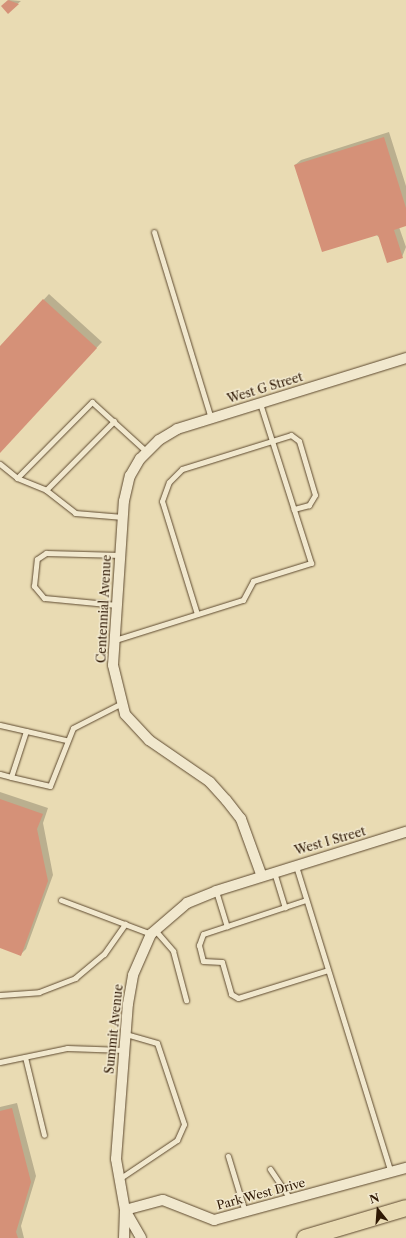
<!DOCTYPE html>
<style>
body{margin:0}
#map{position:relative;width:406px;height:1238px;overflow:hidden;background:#e9dbb3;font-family:"Libre Caslon Text",serif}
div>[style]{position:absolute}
.shadow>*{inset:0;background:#0003}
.building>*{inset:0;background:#d59178}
.roads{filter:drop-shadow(0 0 1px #5e4a30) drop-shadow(0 0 1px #5e4a30)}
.service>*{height:5px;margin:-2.5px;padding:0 2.5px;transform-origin:2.5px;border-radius:2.5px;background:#f1e8ce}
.minor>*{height:10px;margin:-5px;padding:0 5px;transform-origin:5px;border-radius:5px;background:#f1e8ce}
.trunk>*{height:16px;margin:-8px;padding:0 8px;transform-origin:8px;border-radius:8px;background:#e9dbb3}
span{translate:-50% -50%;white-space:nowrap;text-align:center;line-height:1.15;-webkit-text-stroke:3px #f1e8ce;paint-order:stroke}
.street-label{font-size:12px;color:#2f1905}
.north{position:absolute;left:358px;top:1190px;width:40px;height:40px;-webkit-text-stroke:3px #f1e8ce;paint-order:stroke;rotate:343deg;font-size:11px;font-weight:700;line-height:16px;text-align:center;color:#2f1905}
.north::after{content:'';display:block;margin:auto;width:14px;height:18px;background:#2f1905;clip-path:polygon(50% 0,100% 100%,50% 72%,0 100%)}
</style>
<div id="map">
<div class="shadow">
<div style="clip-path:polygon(9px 0,21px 1px,8px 12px,3px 6px)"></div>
<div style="clip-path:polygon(389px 132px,406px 186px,406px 225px,399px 227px,406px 247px,402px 257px,295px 165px,301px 160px)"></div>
<div style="clip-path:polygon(49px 294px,102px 342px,0 449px,0 347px)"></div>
<div style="clip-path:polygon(0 792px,48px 808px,43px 823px,53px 875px,26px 949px,21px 954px,0 947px)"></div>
<div style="clip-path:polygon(17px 1103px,36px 1176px,21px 1226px,24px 1238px,0 1238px,0 1107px)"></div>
</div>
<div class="building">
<div style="clip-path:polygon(8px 0,19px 4px,8px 14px,1px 6px)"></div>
<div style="clip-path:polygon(384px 137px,406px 208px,406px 226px,394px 230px,403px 258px,387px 263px,378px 235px,322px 252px,294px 165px)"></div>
<div style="clip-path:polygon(43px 299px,97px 348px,0 453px,0 346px)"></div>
<div style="clip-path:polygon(0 799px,43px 814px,37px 829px,48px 881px,21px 956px,0 948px)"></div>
<div style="clip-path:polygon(12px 1108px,31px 1182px,16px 1232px,18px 1238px,0 1238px,0 1111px)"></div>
</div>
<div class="roads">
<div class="service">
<div style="left:154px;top:232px;width:195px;rotate:73deg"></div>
<div style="left:0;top:464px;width:22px;rotate:39deg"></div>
<div style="left:17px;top:478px;width:107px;rotate:-45.4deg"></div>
<div style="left:92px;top:402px;width:74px;rotate:42.3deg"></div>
<div style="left:17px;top:478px;width:31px;rotate:22deg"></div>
<div style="left:46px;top:490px;width:97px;rotate:-45.4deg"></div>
<div style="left:46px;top:490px;width:37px;rotate:38deg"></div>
<div style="left:75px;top:513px;width:48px;rotate:4.8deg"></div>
<div style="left:117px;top:605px;width:73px;rotate:-174.5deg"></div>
<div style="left:44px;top:598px;width:16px;rotate:-130deg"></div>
<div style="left:34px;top:586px;width:27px;rotate:-84deg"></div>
<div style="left:37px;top:559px;width:11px;rotate:-34deg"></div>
<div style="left:46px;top:553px;width:75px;rotate:1.5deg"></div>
<div style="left:197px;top:614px;width:118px;rotate:-107.2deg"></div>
<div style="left:162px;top:501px;width:20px;rotate:-70deg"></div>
<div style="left:169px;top:482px;width:18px;rotate:-45deg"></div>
<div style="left:182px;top:469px;width:114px;rotate:-17.3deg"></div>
<div style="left:291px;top:435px;width:10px;rotate:37deg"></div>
<div style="left:299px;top:441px;width:56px;rotate:73.5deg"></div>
<div style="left:315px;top:495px;width:12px;rotate:121deg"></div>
<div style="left:309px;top:505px;width:16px;rotate:165deg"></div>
<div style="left:115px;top:640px;width:134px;rotate:-17.4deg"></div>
<div style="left:243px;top:600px;width:21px;rotate:-62deg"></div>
<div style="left:253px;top:581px;width:61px;rotate:-17.2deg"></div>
<div style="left:311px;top:563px;width:168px;rotate:-107.7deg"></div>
<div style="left:0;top:725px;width:68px;rotate:12.8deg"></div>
<div style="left:26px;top:731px;width:48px;rotate:108.1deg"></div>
<div style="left:11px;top:777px;width:40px;rotate:13deg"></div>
<div style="left:50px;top:786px;width:62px;rotate:-68.4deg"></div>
<div style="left:73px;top:728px;width:55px;rotate:-27deg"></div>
<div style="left:0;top:774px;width:11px;rotate:15deg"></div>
<div style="left:296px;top:866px;width:321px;rotate:72.8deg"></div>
<div style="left:274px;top:872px;width:37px;rotate:73deg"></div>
<div style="left:216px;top:891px;width:37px;rotate:73deg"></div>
<div style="left:61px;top:900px;width:96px;rotate:20.7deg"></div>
<div style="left:306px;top:900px;width:108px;rotate:161.7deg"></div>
<div style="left:203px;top:934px;width:12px;rotate:110deg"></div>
<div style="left:199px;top:945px;width:16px;rotate:76deg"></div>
<div style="left:203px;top:961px;width:19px;rotate:3deg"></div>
<div style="left:222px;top:962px;width:33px;rotate:74deg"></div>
<div style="left:231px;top:994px;width:8px;rotate:30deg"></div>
<div style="left:238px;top:998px;width:94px;rotate:-17.3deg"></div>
<div style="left:155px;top:930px;width:28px;rotate:49deg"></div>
<div style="left:173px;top:951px;width:51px;rotate:75.1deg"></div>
<div style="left:0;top:995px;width:39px;rotate:-4deg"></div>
<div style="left:39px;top:992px;width:39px;rotate:-21deg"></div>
<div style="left:75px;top:978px;width:38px;rotate:-40deg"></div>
<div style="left:104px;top:954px;width:37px;rotate:-55deg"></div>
<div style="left:25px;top:1057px;width:80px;rotate:76.3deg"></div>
<div style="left:0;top:1062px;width:68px;rotate:-11.8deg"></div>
<div style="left:67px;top:1048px;width:57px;rotate:2deg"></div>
<div style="left:228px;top:1156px;width:59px;rotate:73.1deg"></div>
<div style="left:270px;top:1169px;width:36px;rotate:56deg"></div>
<div style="left:119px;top:1179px;width:70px;rotate:-33.9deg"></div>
<div style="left:177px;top:1140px;width:17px;rotate:-66deg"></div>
<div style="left:184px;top:1124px;width:85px;rotate:-108.4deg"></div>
<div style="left:157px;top:1043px;width:33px;rotate:-164deg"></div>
</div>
<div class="minor">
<div style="left:261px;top:874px;width:59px;rotate:-110deg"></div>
<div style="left:241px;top:819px;width:24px;rotate:-128deg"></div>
<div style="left:226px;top:800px;width:24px;rotate:-132deg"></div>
<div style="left:210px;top:782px;width:74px;rotate:-145.5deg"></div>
<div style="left:149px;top:740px;width:35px;rotate:-133deg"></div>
<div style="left:125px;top:714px;width:50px;rotate:-103.8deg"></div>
<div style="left:113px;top:665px;width:164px;rotate:-86.2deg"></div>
<div style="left:124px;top:501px;width:26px;rotate:-77deg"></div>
<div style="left:130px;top:476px;width:20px;rotate:-60deg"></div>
<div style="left:140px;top:459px;width:27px;rotate:-45deg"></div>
<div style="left:159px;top:440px;width:21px;rotate:-31deg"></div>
<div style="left:177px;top:429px;width:240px;rotate:-17.2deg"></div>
<div style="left:125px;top:1210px;width:39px;rotate:-15deg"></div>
<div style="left:163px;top:1200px;width:55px;rotate:21.4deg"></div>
<div style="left:214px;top:1220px;width:199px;rotate:-15.2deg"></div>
<div style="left:125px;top:1210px;width:32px;rotate:60deg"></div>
<div style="left:124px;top:1238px;width:28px;rotate:-88deg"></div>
<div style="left:125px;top:1210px;width:52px;rotate:-100deg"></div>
<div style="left:116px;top:1159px;width:155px;rotate:-85.6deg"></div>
<div style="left:128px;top:1004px;width:29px;rotate:-80deg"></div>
<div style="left:133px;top:975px;width:45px;rotate:-66.3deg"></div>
<div style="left:151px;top:934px;width:48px;rotate:-40.7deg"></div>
<div style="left:187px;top:903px;width:31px;rotate:-22deg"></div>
<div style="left:216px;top:891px;width:199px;rotate:-17.3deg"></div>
</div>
<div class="trunk">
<div style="left:305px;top:1238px;width:105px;rotate:-16.5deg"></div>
</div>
</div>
<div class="street-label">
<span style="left:265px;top:388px;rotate:-17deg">West G Street</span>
<span style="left:104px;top:609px;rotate:-87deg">Centennial Avenue</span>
<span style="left:330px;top:841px;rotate:-16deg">West I Street</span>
<span style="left:114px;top:1029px;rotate:-84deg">Summit Avenue</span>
<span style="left:261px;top:1194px;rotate:-15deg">Park West Drive</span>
</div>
<div class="north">N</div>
</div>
